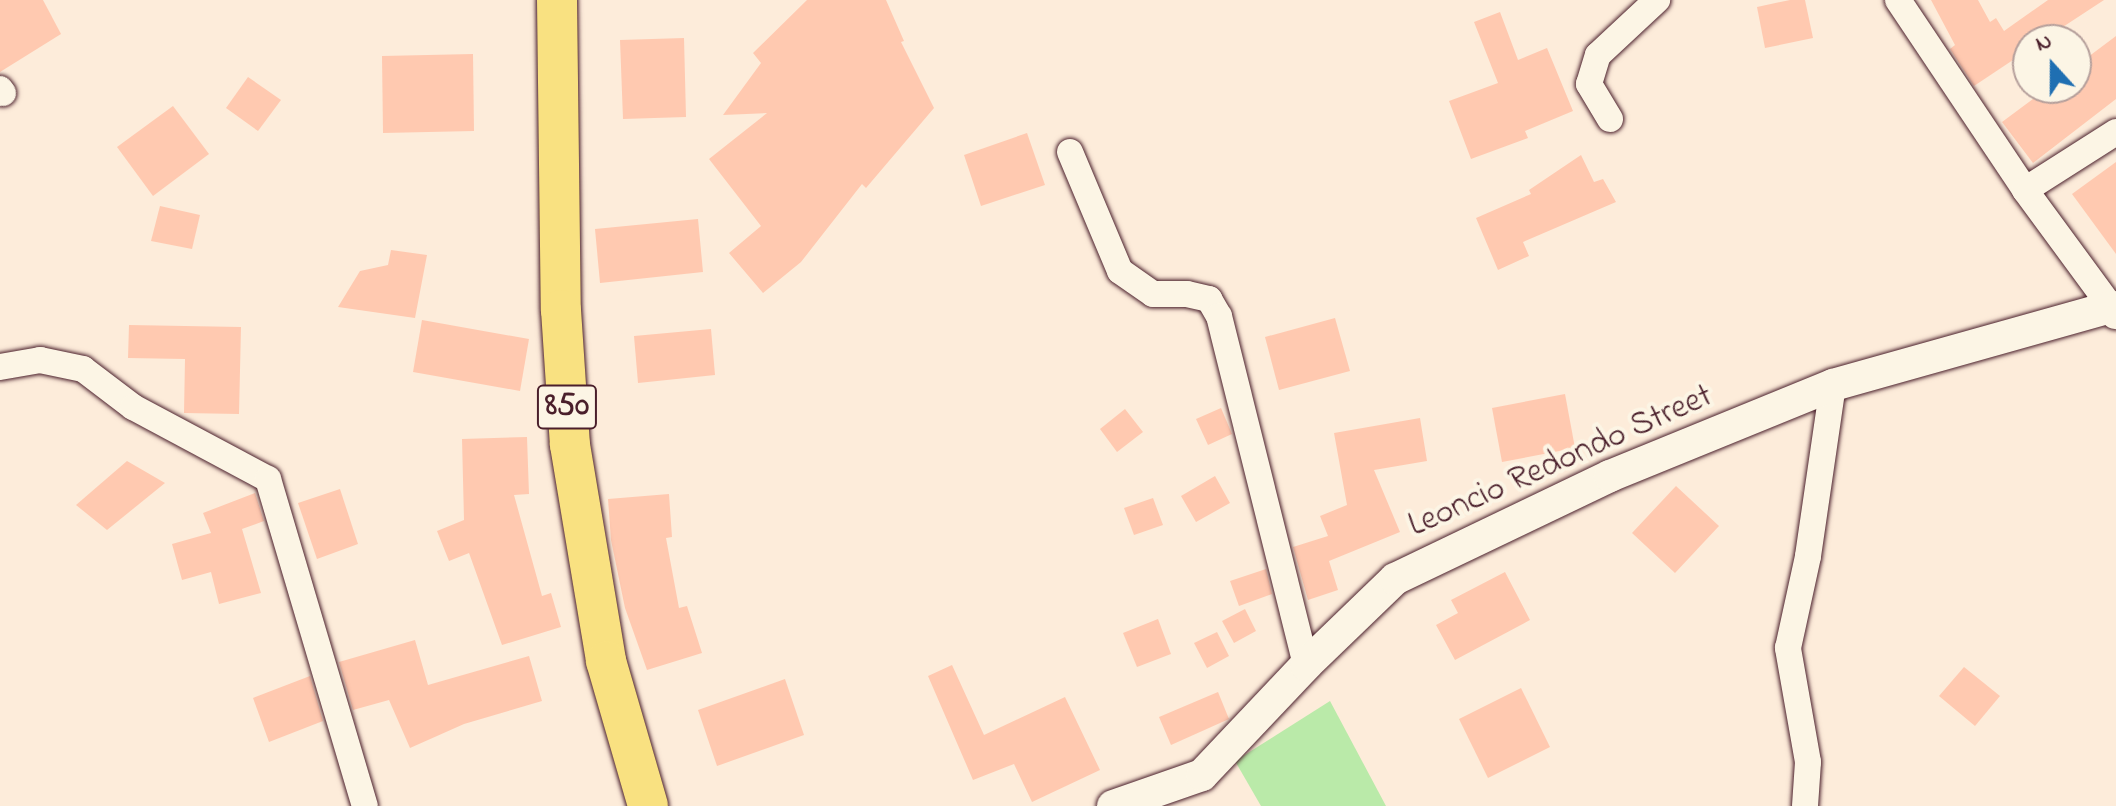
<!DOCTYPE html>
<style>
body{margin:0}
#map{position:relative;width:2116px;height:806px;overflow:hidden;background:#fdecda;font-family:"Indie Flower",sans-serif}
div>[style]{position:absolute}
.green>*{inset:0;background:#baeaa9}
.building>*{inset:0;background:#ffc9b0}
.roads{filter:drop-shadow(0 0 2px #4a1f2b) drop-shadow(0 0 2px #4a1f2b)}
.minor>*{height:26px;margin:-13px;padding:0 13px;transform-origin:13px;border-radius:13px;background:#fcf5e5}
.tertiary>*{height:32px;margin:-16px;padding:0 16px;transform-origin:16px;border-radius:16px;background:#fcf5e5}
.primary>*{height:40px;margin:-20px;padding:0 20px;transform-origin:20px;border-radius:20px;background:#f9e181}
span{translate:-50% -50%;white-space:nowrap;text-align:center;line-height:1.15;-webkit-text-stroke:8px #fcf5e5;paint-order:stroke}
.shield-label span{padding:2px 6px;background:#fcf5e5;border:2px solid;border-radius:6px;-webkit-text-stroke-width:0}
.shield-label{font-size:32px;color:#4a1f2b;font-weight:700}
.street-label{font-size:34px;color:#4a1f2b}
.north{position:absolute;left:2012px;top:24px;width:80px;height:80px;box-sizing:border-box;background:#fcf5e5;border:2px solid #b59f9b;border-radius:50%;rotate:339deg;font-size:22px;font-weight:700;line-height:32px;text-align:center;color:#4a1f2b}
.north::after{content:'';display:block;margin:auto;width:28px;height:36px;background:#1f6fb2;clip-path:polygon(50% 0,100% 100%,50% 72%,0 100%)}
</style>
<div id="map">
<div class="green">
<div style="clip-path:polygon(1330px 701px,1386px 806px,1261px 806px,1235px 761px)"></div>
</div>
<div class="building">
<div style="clip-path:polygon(0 0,43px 0,61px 34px,0 72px)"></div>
<div style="clip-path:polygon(807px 0,886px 0,904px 41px,901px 42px,934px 108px,866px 188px,862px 184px,801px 262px,763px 293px,729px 253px,761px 226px,709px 159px,767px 113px,723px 115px,761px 63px,753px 53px)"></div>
<div style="clip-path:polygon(1790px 0,1805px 0,1813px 38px,1765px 48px,1757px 7px)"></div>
<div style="clip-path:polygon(1931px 0,1978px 0,1990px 22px,1996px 18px,2004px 31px,2048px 0,2104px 0,2043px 40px,2028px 40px,2028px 50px,1974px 86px,1950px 49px,1955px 45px)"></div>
<div style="clip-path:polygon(1500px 12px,1518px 60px,1547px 48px,1573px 111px,1525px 131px,1528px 138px,1471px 159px,1449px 101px,1498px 83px,1474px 22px)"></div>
<div style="clip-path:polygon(2116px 36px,2116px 99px,2033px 163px,2002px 122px,2048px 88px,2076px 88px,2076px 66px)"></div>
<div style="clip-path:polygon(684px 38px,686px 117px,623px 119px,620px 40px)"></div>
<div style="clip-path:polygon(473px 54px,474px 131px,383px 133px,382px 56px)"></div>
<div style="clip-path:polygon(248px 77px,281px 100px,258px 131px,226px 108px)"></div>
<div style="clip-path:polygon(173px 106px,209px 154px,153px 196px,117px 147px)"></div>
<div style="clip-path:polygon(1027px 133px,1045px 185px,981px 206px,964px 155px)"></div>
<div style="clip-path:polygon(1581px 155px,1594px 182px,1603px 179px,1616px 202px,1523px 242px,1529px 256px,1498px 270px,1476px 218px,1531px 194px,1529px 190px)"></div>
<div style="clip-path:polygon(2116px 162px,2116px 254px,2072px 194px)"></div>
<div style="clip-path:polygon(160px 206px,200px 215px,192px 249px,151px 241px)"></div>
<div style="clip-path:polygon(698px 219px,703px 272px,600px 283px,595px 229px)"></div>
<div style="clip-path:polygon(391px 250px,427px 255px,415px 318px,338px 307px,360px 271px,388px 265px)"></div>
<div style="clip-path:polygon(1335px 318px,1350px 371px,1279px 390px,1265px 337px)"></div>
<div style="clip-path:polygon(422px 320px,529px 339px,520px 391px,413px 372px)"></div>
<div style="clip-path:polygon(129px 325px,241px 327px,239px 414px,184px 413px,185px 359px,128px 358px)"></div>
<div style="clip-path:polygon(711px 329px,715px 375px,638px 383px,634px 336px)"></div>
<div style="clip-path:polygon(1565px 394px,1575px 448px,1502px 462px,1492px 408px)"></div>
<div style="clip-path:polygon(1221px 408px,1232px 434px,1208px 445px,1196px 419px)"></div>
<div style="clip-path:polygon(1125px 409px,1143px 432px,1117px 452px,1100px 429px)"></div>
<div style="clip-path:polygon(1420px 418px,1427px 461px,1374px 470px,1400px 532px,1329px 561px,1338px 590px,1308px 600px,1293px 547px,1328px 536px,1320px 516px,1347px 505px,1334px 433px)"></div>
<div style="clip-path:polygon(527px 437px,529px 494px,514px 495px,542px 596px,551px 593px,561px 627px,502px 645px,469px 553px,449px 561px,437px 531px,464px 520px,462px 439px)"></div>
<div style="clip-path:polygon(127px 461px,165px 483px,107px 530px,76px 505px)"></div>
<div style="clip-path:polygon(1215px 476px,1230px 503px,1196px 522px,1181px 496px)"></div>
<div style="clip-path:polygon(1676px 486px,1719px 526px,1675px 573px,1632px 533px)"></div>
<div style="clip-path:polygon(340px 489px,358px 544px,317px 559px,298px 503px)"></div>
<div style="clip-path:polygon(255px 493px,264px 521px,242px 529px,261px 593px,219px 604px,211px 572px,182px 580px,172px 544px,211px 533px,203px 513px)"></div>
<div style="clip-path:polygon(669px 494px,672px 537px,666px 538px,679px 608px,687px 606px,702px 653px,647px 670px,625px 608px,611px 540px,608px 499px)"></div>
<div style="clip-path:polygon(1153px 498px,1163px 525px,1134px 535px,1124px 508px)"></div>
<div style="clip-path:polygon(1266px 569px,1272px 594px,1239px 606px,1230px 581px)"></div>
<div style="clip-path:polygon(1505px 572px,1530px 620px,1455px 660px,1436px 625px,1458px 613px,1451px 600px)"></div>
<div style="clip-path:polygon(1245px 609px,1256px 631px,1234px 643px,1222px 621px)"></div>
<div style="clip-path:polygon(1158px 619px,1171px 654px,1137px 667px,1123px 633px)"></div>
<div style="clip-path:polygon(1217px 632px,1229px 656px,1207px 668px,1194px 643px)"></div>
<div style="clip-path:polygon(415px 640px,428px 685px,529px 656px,542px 701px,464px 724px,410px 748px,389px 700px,353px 710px,339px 662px)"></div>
<div style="clip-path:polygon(952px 665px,984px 735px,1065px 697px,1100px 770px,1032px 802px,1014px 764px,973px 780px,928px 676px)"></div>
<div style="clip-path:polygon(1964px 667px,2000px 696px,1975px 726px,1939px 696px)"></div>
<div style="clip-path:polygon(310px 676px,323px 721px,269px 742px,253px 698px)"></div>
<div style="clip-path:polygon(785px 679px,804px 735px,717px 766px,698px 710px)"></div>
<div style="clip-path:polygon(1521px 688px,1550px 747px,1488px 778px,1459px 719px)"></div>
<div style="clip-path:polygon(1218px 692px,1229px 719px,1171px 745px,1159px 717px)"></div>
</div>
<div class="roads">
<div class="minor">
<div style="left:1898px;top:0;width:229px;rotate:56.2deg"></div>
<div style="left:2025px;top:190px;width:145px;rotate:53.7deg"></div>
<div style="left:0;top:89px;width:5px;rotate:53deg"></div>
<div style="left:1610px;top:119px;width:41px;rotate:-121deg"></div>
<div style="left:1589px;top:84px;width:30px;rotate:-73deg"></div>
<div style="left:1598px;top:55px;width:81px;rotate:-43deg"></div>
<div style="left:1070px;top:152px;width:129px;rotate:67.2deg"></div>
<div style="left:1120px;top:271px;width:40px;rotate:34.9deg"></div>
<div style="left:1153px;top:294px;width:34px"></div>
<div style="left:1187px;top:294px;width:23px;rotate:13deg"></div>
<div style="left:1209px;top:299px;width:20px;rotate:60deg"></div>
<div style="left:1219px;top:316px;width:360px;rotate:76deg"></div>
<div style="left:2025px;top:190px;width:108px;rotate:-32.5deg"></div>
<div style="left:0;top:367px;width:41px;rotate:-9.9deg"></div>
<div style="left:40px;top:360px;width:44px;rotate:11.8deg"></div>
<div style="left:83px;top:369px;width:63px;rotate:37.2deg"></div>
<div style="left:133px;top:407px;width:153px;rotate:28.1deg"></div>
<div style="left:268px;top:479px;width:341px;rotate:73.5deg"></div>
<div style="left:1805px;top:806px;width:44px;rotate:-86.1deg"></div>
<div style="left:1808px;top:762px;width:116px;rotate:-100deg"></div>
<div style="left:1788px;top:648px;width:94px;rotate:-77.7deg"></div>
<div style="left:1808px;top:556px;width:173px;rotate:-81.7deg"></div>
</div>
<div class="tertiary">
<div style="left:1113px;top:806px;width:94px;rotate:-19.2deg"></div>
<div style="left:1202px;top:775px;width:151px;rotate:-46.6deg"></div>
<div style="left:1306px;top:665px;width:124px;rotate:-44deg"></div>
<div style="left:1395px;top:579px;width:238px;rotate:-25.6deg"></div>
<div style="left:1610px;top:476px;width:241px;rotate:-22.2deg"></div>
<div style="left:1833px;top:385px;width:289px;rotate:-15.7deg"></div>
<div style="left:2111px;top:307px;width:8px;rotate:50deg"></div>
</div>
<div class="primary">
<div style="left:557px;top:0;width:310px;rotate:89.3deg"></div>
<div style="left:561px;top:310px;width:135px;rotate:86.2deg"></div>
<div style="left:570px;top:445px;width:219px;rotate:80.5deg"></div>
<div style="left:606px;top:661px;width:151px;rotate:73.8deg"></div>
</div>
</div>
<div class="shield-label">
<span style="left:567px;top:407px">850</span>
</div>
<div class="street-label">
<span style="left:1561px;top:462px;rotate:-24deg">Leoncio Redondo Street</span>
</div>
<div class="north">N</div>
</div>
